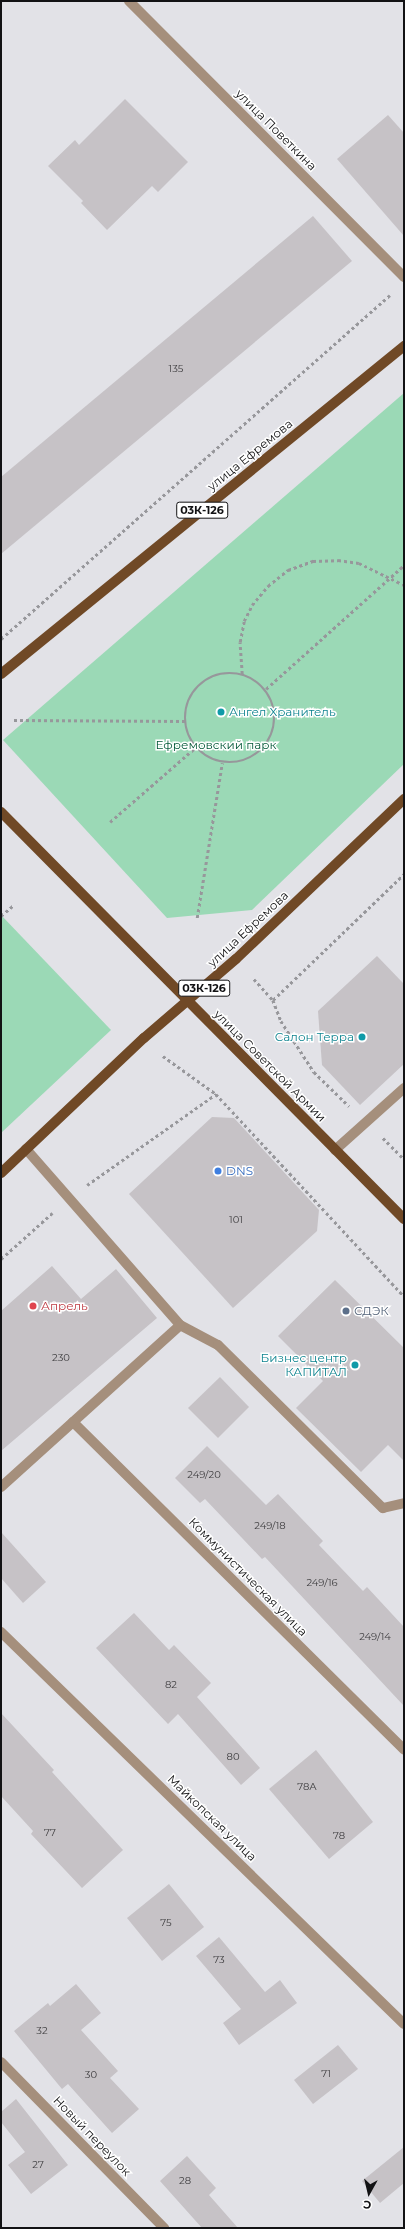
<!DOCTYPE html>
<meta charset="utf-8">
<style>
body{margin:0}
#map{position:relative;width:405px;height:2229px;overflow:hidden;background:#e2e2e7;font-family:Montserrat,sans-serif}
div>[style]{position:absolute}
.green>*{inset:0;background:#9bd9b6}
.building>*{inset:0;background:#c6c2c6}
.path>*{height:2.5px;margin-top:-1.25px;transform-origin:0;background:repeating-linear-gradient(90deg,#97979b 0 3px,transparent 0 6px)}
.path>.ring{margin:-1.25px;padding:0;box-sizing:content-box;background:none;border:2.5px solid #97979b;border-radius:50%}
.service>*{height:10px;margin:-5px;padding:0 5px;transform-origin:5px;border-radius:5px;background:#a58f7c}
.minor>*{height:10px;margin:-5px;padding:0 5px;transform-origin:5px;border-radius:5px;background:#a58f7c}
.primary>*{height:10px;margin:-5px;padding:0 5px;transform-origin:5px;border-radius:5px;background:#704926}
.dots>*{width:11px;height:11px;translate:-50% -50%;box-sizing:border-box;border:2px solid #fff;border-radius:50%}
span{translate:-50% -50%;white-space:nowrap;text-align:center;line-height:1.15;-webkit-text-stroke:3px #fff;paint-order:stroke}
.number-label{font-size:10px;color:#3f3e40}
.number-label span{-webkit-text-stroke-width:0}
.shield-label span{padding:1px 3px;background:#fff;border:1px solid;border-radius:3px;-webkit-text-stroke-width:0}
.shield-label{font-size:11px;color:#121214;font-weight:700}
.street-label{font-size:12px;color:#121214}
.culture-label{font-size:12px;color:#0d838f}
.left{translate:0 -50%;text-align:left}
.right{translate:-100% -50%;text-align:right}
.park-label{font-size:12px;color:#015736}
.shop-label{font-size:12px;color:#366cbe}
.health-label{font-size:12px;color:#be3a42}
.service-label{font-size:12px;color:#4e5e75}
.frame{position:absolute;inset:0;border:2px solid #121214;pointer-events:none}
.north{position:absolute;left:349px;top:2173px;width:40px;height:40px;-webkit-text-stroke:3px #fff;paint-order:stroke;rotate:188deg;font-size:11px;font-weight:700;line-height:16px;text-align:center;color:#121214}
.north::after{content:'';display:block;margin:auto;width:14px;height:18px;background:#121214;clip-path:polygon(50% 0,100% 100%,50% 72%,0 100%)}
</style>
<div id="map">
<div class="green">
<div style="clip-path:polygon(404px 393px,404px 764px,252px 910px,167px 918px,3px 740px)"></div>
<div style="clip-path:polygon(1px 915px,111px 1030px,1px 1133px)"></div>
</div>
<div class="building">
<div style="clip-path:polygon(125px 99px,188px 162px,158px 192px,152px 186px,107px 230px,81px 203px,83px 201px,48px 166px,75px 140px,79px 145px)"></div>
<div style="clip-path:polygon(388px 115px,404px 133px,404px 236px,337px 159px)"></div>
<div style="clip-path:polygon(313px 216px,352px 261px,1px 554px,1px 477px)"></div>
<div style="clip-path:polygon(377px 956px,404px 984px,404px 1064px,360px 1105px,322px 1065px,318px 1011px)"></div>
<div style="clip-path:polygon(212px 1117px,234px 1118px,319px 1210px,317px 1231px,233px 1308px,129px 1194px)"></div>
<div style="clip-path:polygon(52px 1266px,81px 1299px,116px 1269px,157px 1318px,1px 1451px,1px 1311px)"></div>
<div style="clip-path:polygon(335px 1280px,404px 1348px,404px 1461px,388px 1445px,361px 1472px,296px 1408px,323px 1381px,278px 1336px)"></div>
<div style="clip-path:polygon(220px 1377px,249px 1407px,218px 1438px,188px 1408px)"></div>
<div style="clip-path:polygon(207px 1446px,266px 1505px,278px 1494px,323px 1541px,319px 1545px,363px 1591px,367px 1587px,404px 1627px,404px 1706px,265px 1557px,262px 1559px,205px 1499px,200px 1503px,175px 1478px)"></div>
<div style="clip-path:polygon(1px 1532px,46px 1582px,23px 1603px,1px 1578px)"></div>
<div style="clip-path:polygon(134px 1613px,169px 1650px,174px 1645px,211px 1683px,197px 1697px,260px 1768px,241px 1785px,178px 1714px,168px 1724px,96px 1648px)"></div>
<div style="clip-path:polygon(1px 1713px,54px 1770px,52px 1772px,123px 1850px,82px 1888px,31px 1834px,33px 1831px,1px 1796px)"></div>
<div style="clip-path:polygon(316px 1750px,373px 1822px,329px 1859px,269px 1789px)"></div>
<div style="clip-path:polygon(169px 1884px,204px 1927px,162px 1961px,127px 1918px)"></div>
<div style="clip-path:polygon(219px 1937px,265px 1992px,280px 1980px,297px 2003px,239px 2045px,223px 2023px,241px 2009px,196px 1956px)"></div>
<div style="clip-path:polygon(76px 1984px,101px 2013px,81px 2030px,118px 2071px,110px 2078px,139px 2109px,112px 2133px,68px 2084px,62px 2089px,14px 2031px,48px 2003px,50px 2006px)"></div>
<div style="clip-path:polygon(338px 2045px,358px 2069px,313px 2104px,294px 2080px)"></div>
<div style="clip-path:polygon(16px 2099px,68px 2165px,31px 2194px,8px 2165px,25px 2152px,1px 2122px,1px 2112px)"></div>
<div style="clip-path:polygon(404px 2147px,404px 2183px,380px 2203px,362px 2181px)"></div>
<div style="clip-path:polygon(187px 2156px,216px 2188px,209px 2195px,238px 2228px,202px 2228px,160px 2181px)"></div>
</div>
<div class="path">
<div style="left:1px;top:639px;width:519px;rotate:-41.49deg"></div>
<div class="ring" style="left:185px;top:673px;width:87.5px;height:87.5px"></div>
<div style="left:242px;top:674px;width:32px;rotate:-94deg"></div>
<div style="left:240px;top:642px;width:21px;rotate:-79deg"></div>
<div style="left:244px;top:621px;width:18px;rotate:-63deg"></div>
<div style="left:252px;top:605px;width:25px;rotate:-50deg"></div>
<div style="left:268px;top:586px;width:26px;rotate:-39deg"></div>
<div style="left:288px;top:570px;width:27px;rotate:-20deg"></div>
<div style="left:313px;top:561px;width:25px;rotate:-2deg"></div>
<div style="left:338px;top:560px;width:21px;rotate:8deg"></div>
<div style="left:359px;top:563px;width:50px;rotate:26.1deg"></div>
<div style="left:266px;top:689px;width:186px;rotate:-41.9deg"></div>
<div style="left:14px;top:720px;width:171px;rotate:0.3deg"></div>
<div style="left:110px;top:822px;width:114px;rotate:-41.1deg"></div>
<div style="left:1px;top:916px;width:18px;rotate:-41deg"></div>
<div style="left:197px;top:918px;width:157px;rotate:-80.8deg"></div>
<div style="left:254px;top:979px;width:28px;rotate:48deg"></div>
<div style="left:273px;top:1000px;width:22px;rotate:69deg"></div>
<div style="left:281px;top:1021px;width:61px;rotate:57.1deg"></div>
<div style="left:314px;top:1072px;width:49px;rotate:44.2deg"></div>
<div style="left:273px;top:1000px;width:182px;rotate:-43.9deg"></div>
<div style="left:163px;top:1056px;width:65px;rotate:35.6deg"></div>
<div style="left:216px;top:1094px;width:276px;rotate:47.1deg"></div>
<div style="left:383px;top:1138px;width:30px;rotate:45deg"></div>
<div style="left:87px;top:1185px;width:158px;rotate:-35.2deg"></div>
<div style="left:1px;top:1259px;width:69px;rotate:-42deg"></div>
</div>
<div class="service">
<div style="left:26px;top:1149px;width:234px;rotate:48.8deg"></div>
<div style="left:180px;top:1325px;width:43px;rotate:27.8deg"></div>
<div style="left:218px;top:1345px;width:232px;rotate:44.7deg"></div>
<div style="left:383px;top:1508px;width:22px;rotate:-13deg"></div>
<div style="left:335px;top:1150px;width:93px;rotate:-41.9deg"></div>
<div style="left:1px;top:1487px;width:241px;rotate:-42.1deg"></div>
</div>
<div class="minor">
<div style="left:129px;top:1px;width:390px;rotate:45.1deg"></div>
<div style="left:73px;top:1422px;width:466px;rotate:44.7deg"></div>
<div style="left:1px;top:1632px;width:562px;rotate:44.21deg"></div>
<div style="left:1px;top:2062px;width:233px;rotate:45.5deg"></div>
</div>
<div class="primary">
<div style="left:1px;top:674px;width:520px;rotate:-39.14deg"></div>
<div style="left:1px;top:812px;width:573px;rotate:45.28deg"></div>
<div style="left:1px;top:1173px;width:197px;rotate:-43.4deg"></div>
<div style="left:144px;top:1038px;width:121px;rotate:-40.7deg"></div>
<div style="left:236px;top:959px;width:232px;rotate:-43.6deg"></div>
</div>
<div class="dots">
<div style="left:221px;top:712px;background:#0f9aa8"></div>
<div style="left:362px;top:1037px;background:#0f9aa8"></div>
<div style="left:218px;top:1171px;background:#3f7fe0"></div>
<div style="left:33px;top:1306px;background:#e0444e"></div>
<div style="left:346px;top:1311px;background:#5c6f8a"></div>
<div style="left:355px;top:1365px;background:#0f9aa8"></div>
</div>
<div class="number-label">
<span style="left:176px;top:369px">135</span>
<span style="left:236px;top:1220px">101</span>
<span style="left:61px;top:1358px">230</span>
<span style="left:204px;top:1475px">249/20</span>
<span style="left:270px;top:1526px">249/18</span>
<span style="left:322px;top:1583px">249/16</span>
<span style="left:375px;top:1637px">249/14</span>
<span style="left:171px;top:1685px">82</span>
<span style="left:233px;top:1757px">80</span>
<span style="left:307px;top:1787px">78А</span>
<span style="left:50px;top:1833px">77</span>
<span style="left:339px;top:1836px">78</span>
<span style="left:166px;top:1923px">75</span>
<span style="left:219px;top:1960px">73</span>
<span style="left:42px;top:2031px">32</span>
<span style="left:326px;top:2074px">71</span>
<span style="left:91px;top:2075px">30</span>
<span style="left:38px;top:2165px">27</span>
<span style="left:185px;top:2181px">28</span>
</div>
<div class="shield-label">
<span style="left:202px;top:510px">03К-126</span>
<span style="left:204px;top:988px">03К-126</span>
</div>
<div class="street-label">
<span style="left:276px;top:130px;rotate:45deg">улица Поветкина</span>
<span style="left:250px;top:455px;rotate:-39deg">улица Ефремова</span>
<span style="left:248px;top:929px;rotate:-43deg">улица Ефремова</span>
<span style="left:270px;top:1066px;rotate:45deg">улица Советской Армии</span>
<span style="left:248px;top:1577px;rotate:45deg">Коммунистическая улица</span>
<span style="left:212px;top:1818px;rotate:44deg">Майкопская улица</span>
<span style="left:92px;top:2136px;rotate:46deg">Новый переулок</span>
</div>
<div class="culture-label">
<span class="left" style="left:229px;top:712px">Ангел Хранитель</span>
<span class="right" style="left:354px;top:1037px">Салон Терра</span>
<span class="right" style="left:347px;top:1365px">Бизнес центр<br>КАПИТАЛ</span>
</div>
<div class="park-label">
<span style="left:216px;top:745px">Ефремовский парк</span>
</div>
<div class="shop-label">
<span class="left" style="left:226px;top:1171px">DNS</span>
</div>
<div class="health-label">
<span class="left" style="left:41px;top:1306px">Апрель</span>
</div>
<div class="service-label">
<span class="left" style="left:354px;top:1311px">СДЭК</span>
</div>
<div class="frame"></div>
<div class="north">С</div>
</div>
